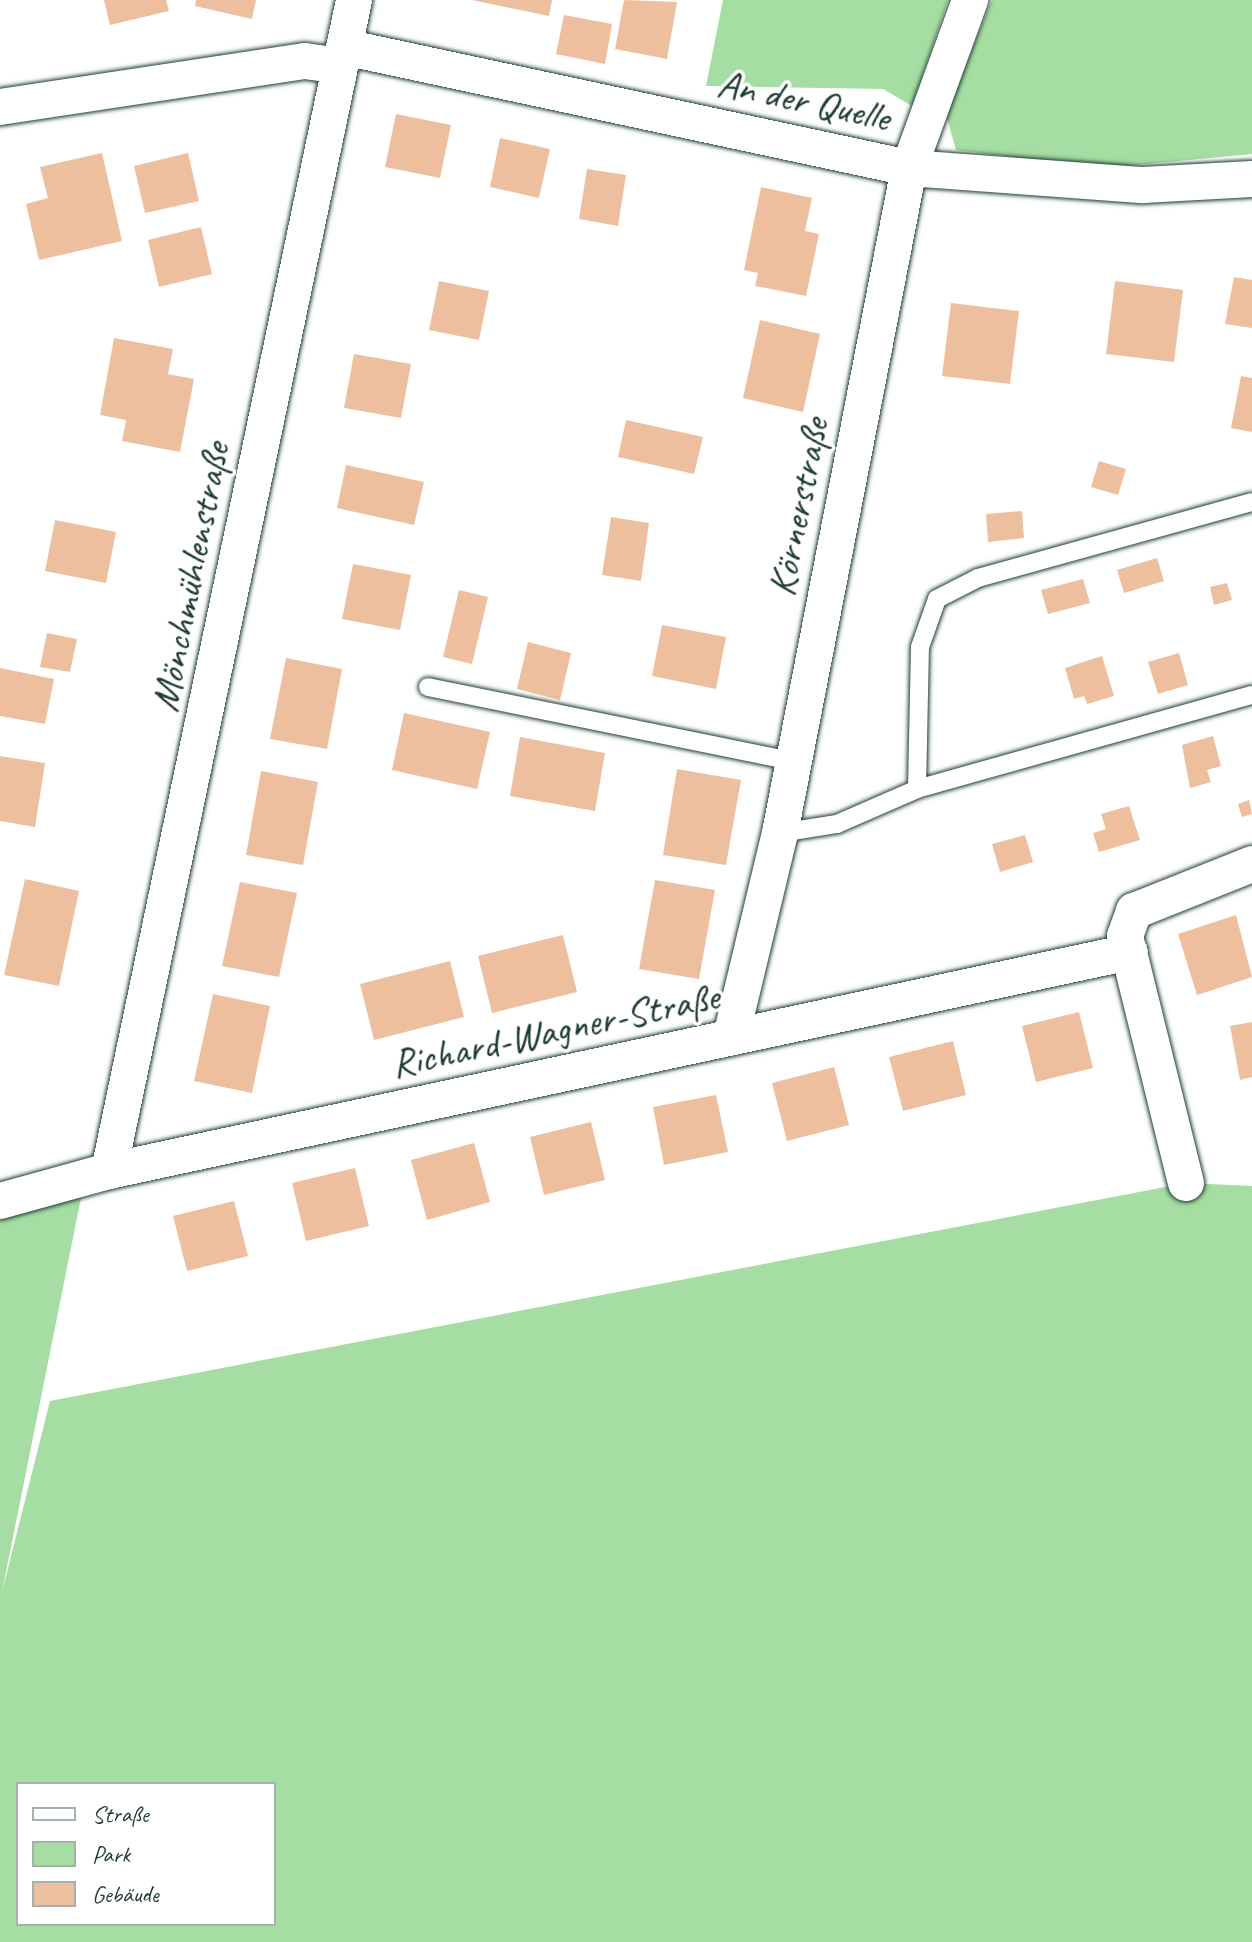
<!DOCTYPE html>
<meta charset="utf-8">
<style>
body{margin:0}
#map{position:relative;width:1252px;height:1942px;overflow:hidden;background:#fff;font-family:Caveat,sans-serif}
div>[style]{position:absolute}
.green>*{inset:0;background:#a5dda2}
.building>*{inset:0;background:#eebf9e}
.roads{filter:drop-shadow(0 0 2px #1f3d34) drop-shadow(0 0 2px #1f3d34)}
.service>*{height:18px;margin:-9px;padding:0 9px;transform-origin:9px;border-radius:9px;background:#fff}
.minor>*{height:36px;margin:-18px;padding:0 18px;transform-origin:18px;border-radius:18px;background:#fff}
span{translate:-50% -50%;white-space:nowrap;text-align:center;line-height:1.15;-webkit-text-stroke:7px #fff;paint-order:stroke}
.street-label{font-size:40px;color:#1f3d34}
.legend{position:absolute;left:16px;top:1782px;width:260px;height:144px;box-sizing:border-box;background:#fff;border:2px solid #a5b1ae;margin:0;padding:10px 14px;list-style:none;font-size:24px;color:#1f3d34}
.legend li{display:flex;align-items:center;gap:16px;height:40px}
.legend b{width:40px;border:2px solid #a5b1ae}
</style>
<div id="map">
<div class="green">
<div style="clip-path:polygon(723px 0,948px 0,912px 106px,883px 89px,706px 86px)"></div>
<div style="clip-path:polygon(992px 0,1252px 0,1252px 154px,1105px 168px,956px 150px,946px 115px)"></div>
<div style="clip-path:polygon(evenodd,1186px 1183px,1252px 1186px,1252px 1942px,0 1942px,0 1201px,83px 1188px,2px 1592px,50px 1401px,1186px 1183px,18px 1784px,274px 1784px,274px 1924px,18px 1924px,18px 1784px)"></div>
</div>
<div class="building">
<div style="clip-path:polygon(104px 0,166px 0,169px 11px,110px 25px)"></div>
<div style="clip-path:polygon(196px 0,256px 0,252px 19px,195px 6px)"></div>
<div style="clip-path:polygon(472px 0,552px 0,549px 16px)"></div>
<div style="clip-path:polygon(624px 0,677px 2px,667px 59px,615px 49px)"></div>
<div style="clip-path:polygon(564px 15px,612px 24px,605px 64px,556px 54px)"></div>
<div style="clip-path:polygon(396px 114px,451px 125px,440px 178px,385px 167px)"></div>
<div style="clip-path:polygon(500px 138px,550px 149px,539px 198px,490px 187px)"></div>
<div style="clip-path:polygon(102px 153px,122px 241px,39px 260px,26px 204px,48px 198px,40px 167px)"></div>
<div style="clip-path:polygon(188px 153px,199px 201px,145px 213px,134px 166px)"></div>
<div style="clip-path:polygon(587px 169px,626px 175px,618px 226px,579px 219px)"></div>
<div style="clip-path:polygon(761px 187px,812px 198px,805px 231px,819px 234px,806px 296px,755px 286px,758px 273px,744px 270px)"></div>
<div style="clip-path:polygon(201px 227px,212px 274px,159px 287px,148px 240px)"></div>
<div style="clip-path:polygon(1234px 277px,1252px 280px,1252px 328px,1225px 324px)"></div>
<div style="clip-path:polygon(439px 281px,489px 291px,479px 340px,429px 330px)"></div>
<div style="clip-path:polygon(1115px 281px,1183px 290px,1174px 362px,1106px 354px)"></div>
<div style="clip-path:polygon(951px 303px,1019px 311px,1010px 384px,942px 376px)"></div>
<div style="clip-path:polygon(760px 320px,820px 334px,803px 412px,743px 398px)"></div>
<div style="clip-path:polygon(114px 338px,173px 349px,168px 374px,194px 379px,180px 452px,122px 441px,126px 420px,100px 415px)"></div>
<div style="clip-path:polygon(354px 354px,411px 364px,401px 418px,344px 408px)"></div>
<div style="clip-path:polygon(1241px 376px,1252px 378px,1252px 432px,1231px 428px)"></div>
<div style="clip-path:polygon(626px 420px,703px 437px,694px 474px,618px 457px)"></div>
<div style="clip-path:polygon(1099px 461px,1126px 469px,1118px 495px,1091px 487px)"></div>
<div style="clip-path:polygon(346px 465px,424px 482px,414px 525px,337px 508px)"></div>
<div style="clip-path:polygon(1022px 511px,1024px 538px,988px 542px,986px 514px)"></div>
<div style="clip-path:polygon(611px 517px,649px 523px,641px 581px,602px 575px)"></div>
<div style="clip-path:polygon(55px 520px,116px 532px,106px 583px,45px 571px)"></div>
<div style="clip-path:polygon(1157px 558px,1164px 581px,1124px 593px,1117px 570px)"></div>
<div style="clip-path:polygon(353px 564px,411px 575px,400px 630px,342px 619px)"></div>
<div style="clip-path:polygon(1083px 579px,1090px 603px,1048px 614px,1041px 590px)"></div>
<div style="clip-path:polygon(1227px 583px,1232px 600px,1214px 605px,1210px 587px)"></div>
<div style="clip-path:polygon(459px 590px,488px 597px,472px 664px,443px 657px)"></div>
<div style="clip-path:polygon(662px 625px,726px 637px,716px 689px,652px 676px)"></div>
<div style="clip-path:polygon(47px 633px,77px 639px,70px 672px,40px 667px)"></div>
<div style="clip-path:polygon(528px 642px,571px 653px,560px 700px,517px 689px)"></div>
<div style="clip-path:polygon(1179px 653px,1188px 685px,1158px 694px,1148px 662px)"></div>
<div style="clip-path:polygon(1102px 656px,1114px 696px,1087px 704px,1084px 696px,1074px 699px,1065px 668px)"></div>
<div style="clip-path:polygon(286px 658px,342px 669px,327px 749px,270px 739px)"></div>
<div style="clip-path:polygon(0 668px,54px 679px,45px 724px,0 716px)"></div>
<div style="clip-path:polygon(404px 713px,490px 732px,477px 789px,392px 770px)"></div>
<div style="clip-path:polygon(1213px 736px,1221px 766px,1207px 770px,1211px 782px,1190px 788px,1182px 745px)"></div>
<div style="clip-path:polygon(520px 737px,605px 753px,595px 811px,510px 796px)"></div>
<div style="clip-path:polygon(0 756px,45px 763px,35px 827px,0 821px)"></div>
<div style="clip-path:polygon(677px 769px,741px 780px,726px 865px,663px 855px)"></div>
<div style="clip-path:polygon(261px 771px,318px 782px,303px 865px,246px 855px)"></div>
<div style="clip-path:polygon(1249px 800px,1252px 814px,1242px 817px,1238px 804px)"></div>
<div style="clip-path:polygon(1129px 806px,1140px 840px,1099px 852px,1093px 833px,1106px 829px,1101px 814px)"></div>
<div style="clip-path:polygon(1025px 835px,1033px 862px,1000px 872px,992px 844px)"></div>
<div style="clip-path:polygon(25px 879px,79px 891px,59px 986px,4px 975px)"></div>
<div style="clip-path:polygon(655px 880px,715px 890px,699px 979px,639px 969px)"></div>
<div style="clip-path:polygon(240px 882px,297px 893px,279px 977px,222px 966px)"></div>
<div style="clip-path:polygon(1236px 915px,1252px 977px,1197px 995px,1178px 934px)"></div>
<div style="clip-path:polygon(563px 935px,577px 992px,492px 1013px,478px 956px)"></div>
<div style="clip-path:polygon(450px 961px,464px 1017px,374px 1040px,360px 984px)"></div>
<div style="clip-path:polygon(213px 994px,270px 1006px,252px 1093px,194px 1081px)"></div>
<div style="clip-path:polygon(1079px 1012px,1093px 1068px,1036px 1082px,1022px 1026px)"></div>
<div style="clip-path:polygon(1252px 1022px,1252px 1077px,1240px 1080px,1230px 1026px)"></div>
<div style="clip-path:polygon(953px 1041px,966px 1095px,903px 1111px,889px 1057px)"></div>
<div style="clip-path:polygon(834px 1067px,849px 1125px,787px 1141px,772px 1083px)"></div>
<div style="clip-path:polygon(716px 1095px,728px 1152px,664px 1165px,653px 1107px)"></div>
<div style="clip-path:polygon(591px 1122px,605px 1180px,544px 1195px,530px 1137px)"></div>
<div style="clip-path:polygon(474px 1143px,490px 1202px,427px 1220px,411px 1160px)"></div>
<div style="clip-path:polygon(355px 1168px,369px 1226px,306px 1241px,292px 1183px)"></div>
<div style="clip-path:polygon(234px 1201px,248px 1256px,187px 1271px,173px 1216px)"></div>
</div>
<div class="roads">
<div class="service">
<div style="left:428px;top:687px;width:372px;rotate:11.5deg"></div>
<div style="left:917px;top:789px;width:142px;rotate:-88.8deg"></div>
<div style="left:920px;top:647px;width:51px;rotate:-70.5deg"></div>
<div style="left:937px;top:599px;width:46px;rotate:-27.1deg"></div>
<div style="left:978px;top:578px;width:284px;rotate:-15.5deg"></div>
<div style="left:780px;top:833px;width:58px;rotate:-9deg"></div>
<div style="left:837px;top:824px;width:87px;rotate:-23.6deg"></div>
<div style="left:917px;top:789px;width:348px;rotate:-15.7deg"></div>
</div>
<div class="minor">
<div style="left:344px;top:47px;width:578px;rotate:12.09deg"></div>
<div style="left:909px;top:168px;width:235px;rotate:4.2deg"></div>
<div style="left:1143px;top:185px;width:109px;rotate:-3.2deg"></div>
<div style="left:0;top:107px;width:308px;rotate:-8.6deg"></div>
<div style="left:305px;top:61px;width:34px;rotate:8deg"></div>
<div style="left:731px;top:1037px;width:210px;rotate:-76.5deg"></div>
<div style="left:780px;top:833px;width:677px;rotate:-79.02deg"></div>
<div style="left:909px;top:168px;width:179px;rotate:-70deg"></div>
<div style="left:109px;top:1171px;width:1196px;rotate:-78.18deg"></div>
<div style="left:1186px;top:1183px;width:254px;rotate:-103.9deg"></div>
<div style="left:1125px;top:936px;width:27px;rotate:-70deg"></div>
<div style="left:1134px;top:911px;width:127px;rotate:-21.7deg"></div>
<div style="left:0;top:1201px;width:113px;rotate:-15.4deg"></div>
<div style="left:109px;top:1171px;width:1044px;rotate:-12.11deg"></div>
</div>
</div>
<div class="street-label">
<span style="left:804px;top:100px;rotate:12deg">An der Quelle</span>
<span style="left:798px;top:507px;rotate:-79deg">Körnerstraße</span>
<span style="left:190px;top:577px;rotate:-79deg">Mönchmühlenstraße</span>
<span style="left:555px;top:1030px;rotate:-12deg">Richard-Wagner-Straße</span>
</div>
<ul class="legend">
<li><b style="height:10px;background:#fff"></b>Straße</li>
<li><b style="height:22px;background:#a5dda2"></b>Park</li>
<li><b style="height:22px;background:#eebf9e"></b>Gebäude</li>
</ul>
</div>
